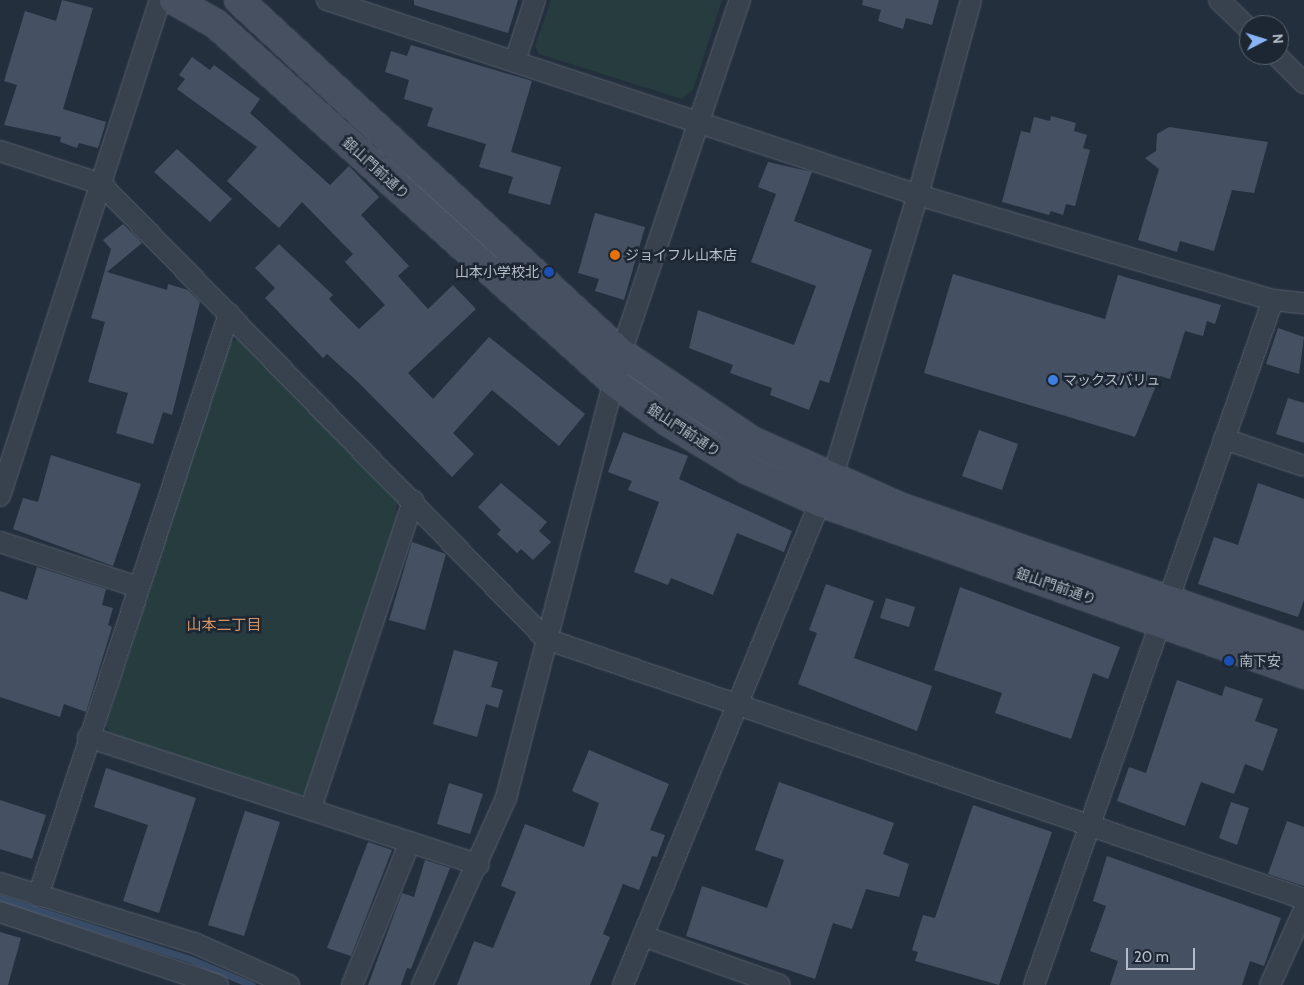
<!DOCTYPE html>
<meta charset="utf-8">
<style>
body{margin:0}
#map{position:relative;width:1304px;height:985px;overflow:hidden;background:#242f3e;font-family:Cabin,"Noto Sans JP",sans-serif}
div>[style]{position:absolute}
.green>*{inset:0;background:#263c3f}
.stream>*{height:7px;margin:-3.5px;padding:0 3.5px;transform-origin:3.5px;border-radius:3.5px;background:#394c67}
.building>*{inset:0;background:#455162}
.roads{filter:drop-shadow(0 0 1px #565f6c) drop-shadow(0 0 1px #565f6c)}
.street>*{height:20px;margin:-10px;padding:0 10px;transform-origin:10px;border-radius:10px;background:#38414e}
.secondary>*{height:28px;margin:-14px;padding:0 14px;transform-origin:14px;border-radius:14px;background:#465061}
.dots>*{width:14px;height:14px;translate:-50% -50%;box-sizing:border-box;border:2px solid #1d2633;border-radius:50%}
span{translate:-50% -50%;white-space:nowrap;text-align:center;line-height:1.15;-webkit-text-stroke:5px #1d2633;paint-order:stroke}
.street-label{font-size:14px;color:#b4bcc9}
.poi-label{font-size:14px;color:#b4bcc9}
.left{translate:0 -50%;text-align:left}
.right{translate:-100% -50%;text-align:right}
.neighbourhood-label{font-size:15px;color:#d59563}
.north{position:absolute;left:1239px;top:15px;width:50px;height:50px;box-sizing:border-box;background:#1d2633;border:1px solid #59626f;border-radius:50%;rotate:85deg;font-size:14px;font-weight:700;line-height:20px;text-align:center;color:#b4bcc9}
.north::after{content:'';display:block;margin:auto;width:18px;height:22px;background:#8ab4f8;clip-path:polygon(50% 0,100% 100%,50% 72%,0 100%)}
.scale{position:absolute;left:1126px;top:948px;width:69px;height:22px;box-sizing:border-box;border:2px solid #b4bcc9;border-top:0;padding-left:6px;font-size:15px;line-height:18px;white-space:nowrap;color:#b4bcc9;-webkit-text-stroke:4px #1d2633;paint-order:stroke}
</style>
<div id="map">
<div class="green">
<div style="clip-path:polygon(551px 0,722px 0,693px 90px,682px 99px,539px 54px,535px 46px)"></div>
<div style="clip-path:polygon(240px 339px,396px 501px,397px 518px,310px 789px,300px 795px,111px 735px,106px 725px,229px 342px)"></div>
</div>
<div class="stream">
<div style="left:0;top:898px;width:200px;rotate:17.8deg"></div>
<div style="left:190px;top:959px;width:67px;rotate:22.8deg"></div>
</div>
<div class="building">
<div style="clip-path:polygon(62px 0,93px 8px,63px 109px,106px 122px,98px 148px,79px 143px,77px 148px,60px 142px,61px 137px,4px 125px,17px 85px,4px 81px,25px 11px,56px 21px)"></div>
<div style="clip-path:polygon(414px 0,518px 0,508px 33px,414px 5px)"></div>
<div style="clip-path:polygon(863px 0,939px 0,932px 25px,906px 18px,903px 29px,878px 21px,881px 10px,862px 5px)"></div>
<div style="clip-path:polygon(411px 45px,532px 81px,511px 152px,561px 167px,550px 205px,508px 193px,513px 177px,479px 167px,486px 144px,427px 126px,433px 108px,404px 99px,409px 80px,385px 72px,391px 51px,407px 56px)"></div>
<div style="clip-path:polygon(192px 57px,210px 70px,214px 65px,260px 99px,250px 113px,330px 185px,349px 166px,379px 197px,361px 215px,409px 266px,398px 276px,428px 309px,453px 285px,476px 309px,408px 373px,433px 399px,489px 337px,585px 414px,559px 446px,492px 390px,453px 433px,474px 454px,452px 477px,357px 381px,327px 354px,323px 358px,265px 298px,275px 288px,255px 268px,279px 244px,333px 295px,329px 299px,359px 329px,385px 305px,345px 262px,353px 254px,302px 202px,279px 228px,227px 181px,257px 147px,177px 89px,185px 79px,179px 75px)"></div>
<div style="clip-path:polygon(1051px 116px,1076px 123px,1074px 131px,1087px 135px,1083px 148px,1090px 150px,1075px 206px,1066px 204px,1063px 215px,1051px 211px,1049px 215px,1002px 202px,1021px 131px,1030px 133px,1034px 117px,1050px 121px)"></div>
<div style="clip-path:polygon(1169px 127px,1268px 142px,1254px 193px,1232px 190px,1214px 251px,1180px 241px,1177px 252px,1138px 240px,1159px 169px,1145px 158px,1156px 151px,1157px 134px)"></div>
<div style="clip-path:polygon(177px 149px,232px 199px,210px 222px,154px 172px)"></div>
<div style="clip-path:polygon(768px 162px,812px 172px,794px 221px,872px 250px,829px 383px,820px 380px,809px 410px,770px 395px,772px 388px,730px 373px,733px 365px,689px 348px,698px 310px,794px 345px,816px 286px,751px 262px,776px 194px,758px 187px)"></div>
<div style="clip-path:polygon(595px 213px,645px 227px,624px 300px,595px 291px,599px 279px,578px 273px)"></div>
<div style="clip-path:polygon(123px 224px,142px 243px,107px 272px,167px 290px,168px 284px,188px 290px,200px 302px,172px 415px,163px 412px,153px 444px,116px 433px,128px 393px,88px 382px,105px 322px,91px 318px,111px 249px,103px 240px)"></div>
<div style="clip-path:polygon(953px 274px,1105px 319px,1118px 275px,1221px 305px,1215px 324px,1207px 321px,1203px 336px,1185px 331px,1170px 379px,1160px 376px,1135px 437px,924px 373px)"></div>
<div style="clip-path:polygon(1278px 328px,1304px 337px,1299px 374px,1266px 364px)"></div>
<div style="clip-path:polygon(1288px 398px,1304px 403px,1304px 443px,1276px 434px)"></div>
<div style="clip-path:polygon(979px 430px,1018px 444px,1002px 490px,962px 476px)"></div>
<div style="clip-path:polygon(623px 432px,688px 456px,679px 479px,792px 531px,784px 552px,737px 533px,713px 595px,671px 578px,668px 585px,634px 572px,659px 502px,628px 490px,632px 481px,608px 472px)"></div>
<div style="clip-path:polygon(51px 455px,141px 484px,113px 566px,13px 529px,23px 498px,38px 502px)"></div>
<div style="clip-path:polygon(501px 483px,547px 522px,539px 531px,551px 542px,533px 560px,521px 549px,517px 553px,497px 534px,501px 530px,478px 507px)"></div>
<div style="clip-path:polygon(1258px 483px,1304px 499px,1304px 600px,1298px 617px,1198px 584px,1214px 537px,1238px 545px)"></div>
<div style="clip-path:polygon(412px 542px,446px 554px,425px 630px,389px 620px)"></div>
<div style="clip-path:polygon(37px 567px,106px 589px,102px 605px,113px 608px,108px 625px,112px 627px,86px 712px,64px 704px,60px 717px,0 697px,0 591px,27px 600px)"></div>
<div style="clip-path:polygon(826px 584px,874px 601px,854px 658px,932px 686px,917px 731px,798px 684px,817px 633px,809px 630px)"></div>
<div style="clip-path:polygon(960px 587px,1120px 647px,1108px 679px,1093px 673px,1071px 739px,995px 713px,1002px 693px,934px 670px)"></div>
<div style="clip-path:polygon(886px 598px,915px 607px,909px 627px,880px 618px)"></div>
<div style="clip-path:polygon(454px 650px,498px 662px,491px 687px,503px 690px,498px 708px,486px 704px,477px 737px,433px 724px)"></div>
<div style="clip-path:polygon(1177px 680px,1222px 696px,1225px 686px,1263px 699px,1255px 721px,1278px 729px,1263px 771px,1245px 764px,1234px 794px,1201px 782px,1185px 826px,1117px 801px,1129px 767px,1146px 773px)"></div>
<div style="clip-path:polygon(589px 750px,669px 784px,650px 830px,665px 835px,657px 857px,652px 856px,639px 890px,623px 884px,603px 934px,610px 937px,590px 985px,457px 985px,474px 941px,493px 948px,516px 892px,501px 886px,525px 824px,584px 847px,599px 803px,572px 791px)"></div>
<div style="clip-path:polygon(106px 768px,196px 798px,159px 913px,123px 901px,148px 825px,94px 807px)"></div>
<div style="clip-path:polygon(779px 782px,894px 823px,883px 854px,909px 864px,899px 897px,866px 889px,852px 929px,833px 923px,815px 979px,686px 936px,702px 886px,767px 908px,784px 860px,755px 850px)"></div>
<div style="clip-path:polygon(449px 783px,483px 794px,470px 834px,437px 824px)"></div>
<div style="clip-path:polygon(0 800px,46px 815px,32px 859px,0 849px)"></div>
<div style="clip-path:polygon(1231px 802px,1249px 808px,1237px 845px,1219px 838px)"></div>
<div style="clip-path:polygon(973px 805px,1052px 832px,999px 985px,915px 961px,918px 952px,912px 950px,923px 915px,935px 918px)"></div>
<div style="clip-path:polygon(245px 811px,280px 822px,244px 936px,208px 925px)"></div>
<div style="clip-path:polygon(1287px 821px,1304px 827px,1304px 886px,1268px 874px)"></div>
<div style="clip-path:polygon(368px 842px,392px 850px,351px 956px,327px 948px)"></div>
<div style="clip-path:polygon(1107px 856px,1281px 918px,1264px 966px,1250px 961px,1242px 985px,1110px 985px,1118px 961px,1090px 951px,1106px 906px,1093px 901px)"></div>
<div style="clip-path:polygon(425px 860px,450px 868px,411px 969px,407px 968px,401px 985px,368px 985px,402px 893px,414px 897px)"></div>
<div style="clip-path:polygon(0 932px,21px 938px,8px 985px,0 985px)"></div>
</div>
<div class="roads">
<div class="street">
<div style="left:327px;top:0;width:622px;rotate:18.26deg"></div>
<div style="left:918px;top:195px;width:370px;rotate:16.5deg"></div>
<div style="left:1273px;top:300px;width:31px;rotate:6deg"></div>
<div style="left:1219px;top:0;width:42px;rotate:44deg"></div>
<div style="left:1276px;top:55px;width:40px;rotate:45deg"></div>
<div style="left:515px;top:61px;width:64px;rotate:-71.8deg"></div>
<div style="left:0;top:151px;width:106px;rotate:18.1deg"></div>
<div style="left:101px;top:184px;width:636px;rotate:45.64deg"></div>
<div style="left:546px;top:639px;width:801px;rotate:18.93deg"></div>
<div style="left:1224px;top:439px;width:84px;rotate:18.6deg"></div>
<div style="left:832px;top:479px;width:297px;rotate:-73.2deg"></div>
<div style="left:918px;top:195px;width:202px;rotate:-74.8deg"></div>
<div style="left:0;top:496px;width:521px;rotate:-72.12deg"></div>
<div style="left:0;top:542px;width:145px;rotate:18.1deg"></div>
<div style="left:88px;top:737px;width:411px;rotate:18.1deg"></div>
<div style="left:311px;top:808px;width:324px;rotate:-71.6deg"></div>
<div style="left:0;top:883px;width:203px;rotate:17.2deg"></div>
<div style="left:194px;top:943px;width:104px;rotate:23.9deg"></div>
<div style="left:38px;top:896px;width:613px;rotate:-71.83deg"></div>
<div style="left:0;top:912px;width:230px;rotate:18.5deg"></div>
<div style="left:643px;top:936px;width:145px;rotate:19.7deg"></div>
<div style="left:352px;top:985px;width:154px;rotate:-67.9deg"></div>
<div style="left:422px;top:985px;width:205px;rotate:-65.8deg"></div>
<div style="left:506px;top:798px;width:460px;rotate:-75.5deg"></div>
<div style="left:621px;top:353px;width:373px;rotate:-71.4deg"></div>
<div style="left:623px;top:985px;width:522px;rotate:-67.81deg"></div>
<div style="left:1034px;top:985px;width:725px;rotate:-70.77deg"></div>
<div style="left:1270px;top:985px;width:82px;rotate:-65.6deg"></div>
</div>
<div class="secondary">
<div style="left:174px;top:0;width:48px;rotate:29.7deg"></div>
<div style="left:216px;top:24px;width:537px;rotate:41.98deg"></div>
<div style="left:615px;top:383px;width:64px;rotate:36.2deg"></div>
<div style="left:667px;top:421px;width:95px;rotate:31.2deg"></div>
<div style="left:748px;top:470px;width:79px;rotate:24deg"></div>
<div style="left:820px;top:502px;width:514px;rotate:19.56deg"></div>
<div style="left:239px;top:0;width:520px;rotate:42.74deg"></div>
<div style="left:621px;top:353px;width:158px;rotate:33.9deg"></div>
<div style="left:752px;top:441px;width:159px;rotate:24.1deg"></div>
<div style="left:897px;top:506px;width:431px;rotate:19.1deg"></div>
</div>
</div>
<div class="dots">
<div style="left:615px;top:255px;background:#e8710a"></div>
<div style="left:549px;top:272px;background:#1a4fb4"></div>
<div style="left:1053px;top:380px;background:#3f7fe0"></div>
<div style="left:1229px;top:661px;background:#1a4fb4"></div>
</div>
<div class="street-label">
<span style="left:376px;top:168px;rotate:42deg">銀山門前通り</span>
<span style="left:684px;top:430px;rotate:33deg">銀山門前通り</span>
<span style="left:1056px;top:586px;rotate:19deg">銀山門前通り</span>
</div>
<div class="poi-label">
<span class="left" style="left:625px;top:255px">ジョイフル山本店</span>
<span class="right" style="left:539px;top:272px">山本小学校北</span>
<span class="left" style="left:1063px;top:380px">マックスバリュ</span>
<span class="left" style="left:1239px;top:661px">南下安</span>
</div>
<div class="neighbourhood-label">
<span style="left:224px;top:626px">山本二丁目</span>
</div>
<div class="north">N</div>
<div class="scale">20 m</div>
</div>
